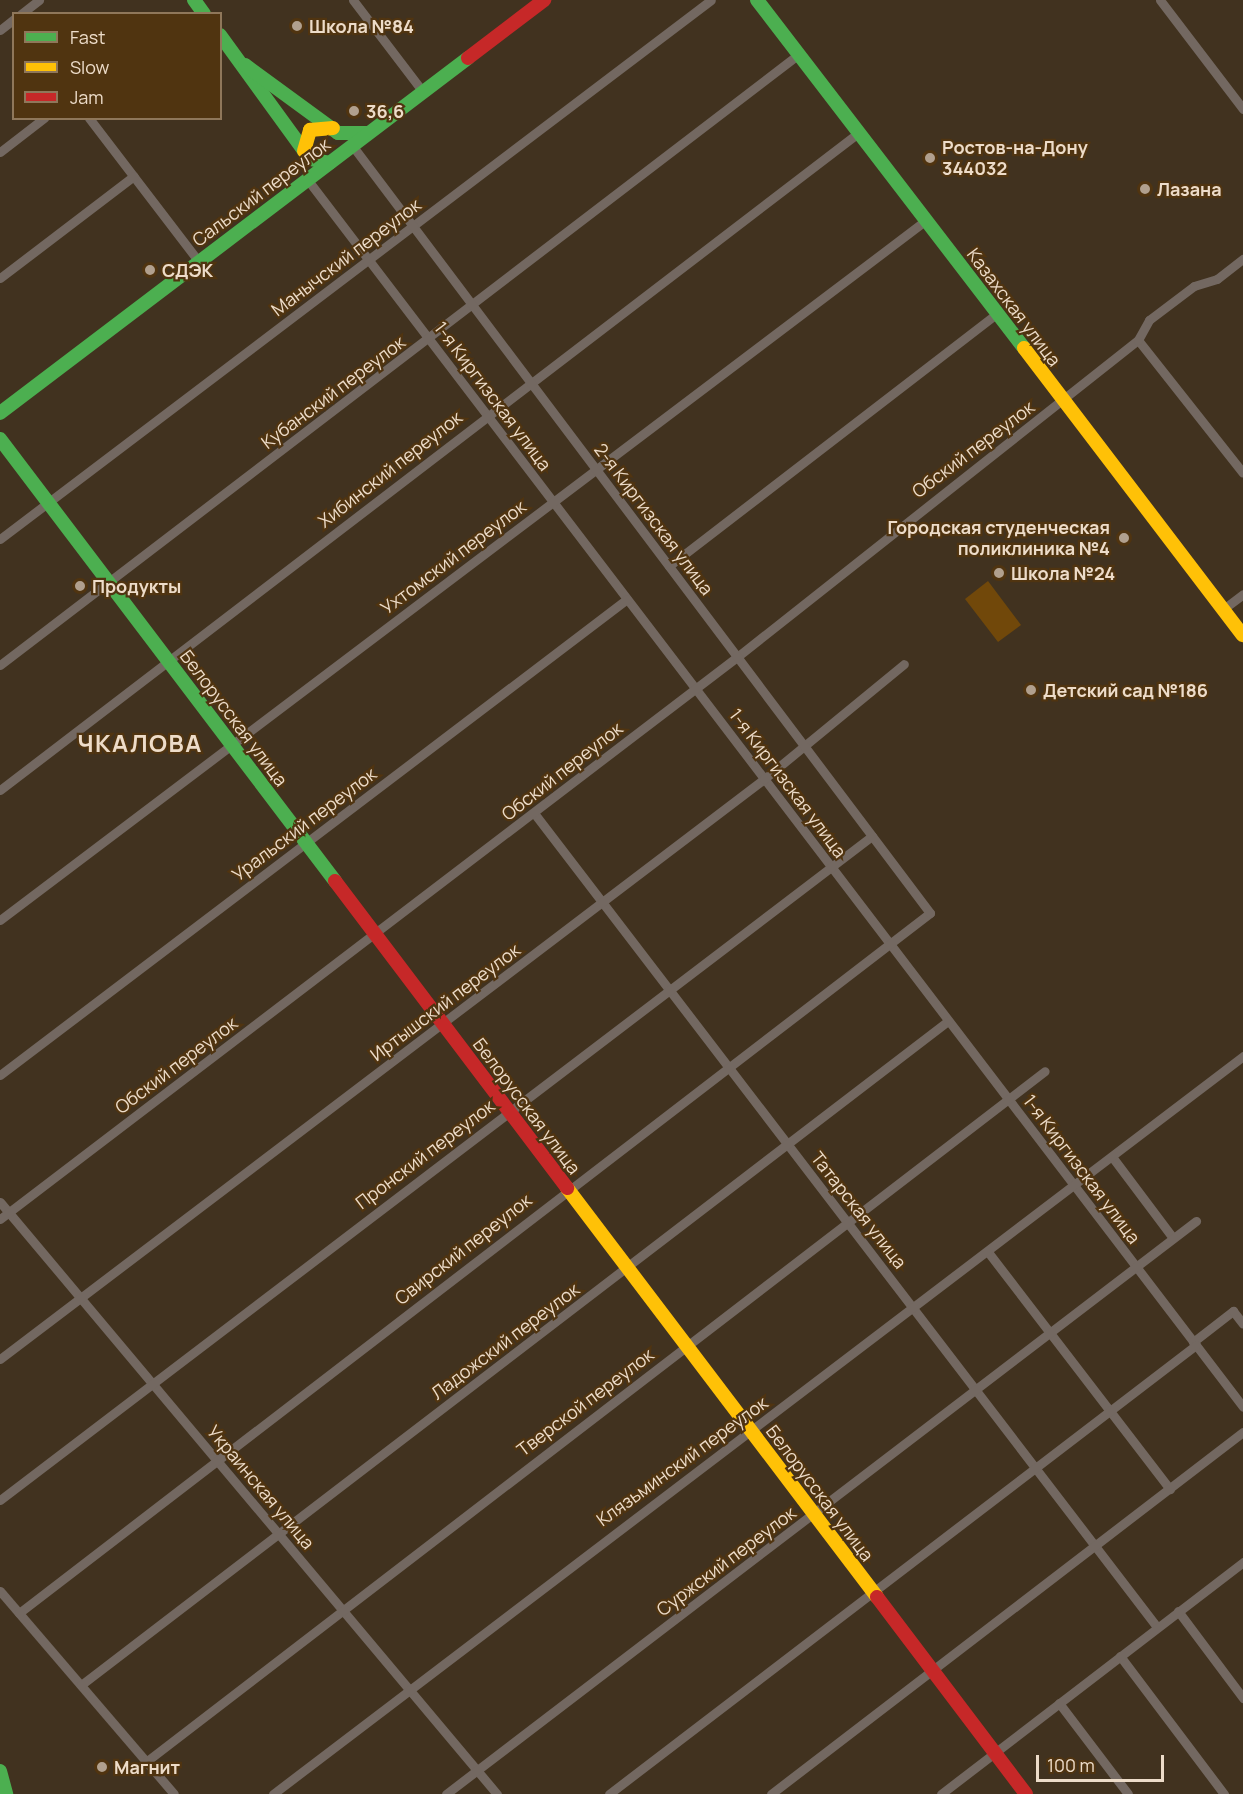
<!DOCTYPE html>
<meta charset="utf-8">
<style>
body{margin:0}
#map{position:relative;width:1243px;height:1794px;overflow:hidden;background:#41321f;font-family:Manrope,sans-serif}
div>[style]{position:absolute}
.green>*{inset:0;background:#71480a}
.street>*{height:9px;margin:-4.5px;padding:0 4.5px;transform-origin:4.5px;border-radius:4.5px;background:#736861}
.fast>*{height:14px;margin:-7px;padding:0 7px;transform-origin:7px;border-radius:7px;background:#4caf50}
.slow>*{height:14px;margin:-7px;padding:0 7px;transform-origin:7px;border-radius:7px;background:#ffc107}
.jam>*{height:14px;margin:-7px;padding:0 7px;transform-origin:7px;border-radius:7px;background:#c62828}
.dots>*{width:16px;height:16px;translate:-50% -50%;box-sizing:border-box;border:3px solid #503410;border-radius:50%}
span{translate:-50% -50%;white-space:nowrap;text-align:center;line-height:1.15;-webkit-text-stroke:4.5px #503410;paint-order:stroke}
.poi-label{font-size:18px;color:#eddcc9;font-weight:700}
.left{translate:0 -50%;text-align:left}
.right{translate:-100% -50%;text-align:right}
.street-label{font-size:18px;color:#eddcc9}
.district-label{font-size:24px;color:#eddcc9;font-weight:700;letter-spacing:1.5px}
.legend{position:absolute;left:12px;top:12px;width:210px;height:108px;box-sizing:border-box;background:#503410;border:2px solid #8f775a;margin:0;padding:8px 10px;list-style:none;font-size:18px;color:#eddcc9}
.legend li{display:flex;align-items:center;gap:12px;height:30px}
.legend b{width:30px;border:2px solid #8f775a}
.scale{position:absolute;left:1036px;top:1755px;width:128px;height:27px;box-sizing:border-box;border:3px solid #eddcc9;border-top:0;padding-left:8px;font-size:18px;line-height:21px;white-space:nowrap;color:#eddcc9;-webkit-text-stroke:4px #503410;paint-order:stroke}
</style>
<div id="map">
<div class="green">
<div style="clip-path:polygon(988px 581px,1021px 625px,998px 642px,965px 599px)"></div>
</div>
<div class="street">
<div style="left:353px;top:0;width:116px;rotate:52.7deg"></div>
<div style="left:1160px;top:0;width:137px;rotate:52.7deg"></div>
<div style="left:21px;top:14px;width:23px;rotate:-38deg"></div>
<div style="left:0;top:30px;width:18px;rotate:-38deg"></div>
<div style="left:89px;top:118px;width:181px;rotate:52.6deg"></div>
<div style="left:0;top:152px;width:56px;rotate:-37.7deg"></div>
<div style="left:307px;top:179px;width:1544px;rotate:52.68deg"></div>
<div style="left:0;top:278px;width:168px;rotate:-37.3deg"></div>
<div style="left:1138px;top:340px;width:169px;rotate:51.7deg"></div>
<div style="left:0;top:539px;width:892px;rotate:-37.17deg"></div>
<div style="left:669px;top:566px;width:413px;rotate:-37.6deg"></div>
<div style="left:1222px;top:610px;width:26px;rotate:-37deg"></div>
<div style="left:0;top:665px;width:1006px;rotate:-37.41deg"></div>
<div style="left:0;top:790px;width:1081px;rotate:-37.44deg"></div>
<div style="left:534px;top:813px;width:1025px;rotate:52.57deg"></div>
<div style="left:0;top:920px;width:1159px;rotate:-37.08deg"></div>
<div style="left:0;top:1075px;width:787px;rotate:-37.2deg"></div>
<div style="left:1113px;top:1158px;width:100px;rotate:53.1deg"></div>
<div style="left:0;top:1202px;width:773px;rotate:49.99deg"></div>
<div style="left:0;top:1219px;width:927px;rotate:-37.33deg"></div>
<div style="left:737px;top:657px;width:511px;rotate:-38.33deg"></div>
<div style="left:1138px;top:340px;width:23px;rotate:-61deg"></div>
<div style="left:1149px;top:320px;width:56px;rotate:-37.1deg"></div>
<div style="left:1194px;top:286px;width:24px;rotate:-17deg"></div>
<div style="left:1217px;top:279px;width:33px;rotate:-38deg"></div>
<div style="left:988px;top:1252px;width:299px;rotate:52.5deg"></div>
<div style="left:1193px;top:1342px;width:51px;rotate:-37.8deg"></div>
<div style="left:1233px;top:1311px;width:16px;rotate:52deg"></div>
<div style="left:0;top:1359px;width:959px;rotate:-37.2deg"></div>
<div style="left:764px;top:779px;width:181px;rotate:-39.4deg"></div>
<div style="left:0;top:1500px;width:1096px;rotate:-37.29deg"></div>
<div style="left:0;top:1591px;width:267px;rotate:49.4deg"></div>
<div style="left:1178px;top:1611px;width:109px;rotate:53.2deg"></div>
<div style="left:19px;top:1613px;width:1149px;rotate:-37.54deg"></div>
<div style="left:930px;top:913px;width:961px;rotate:-126.97deg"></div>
<div style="left:1120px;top:1656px;width:173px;rotate:53deg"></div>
<div style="left:81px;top:1685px;width:1092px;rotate:-37.45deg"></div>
<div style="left:1059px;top:1703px;width:114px;rotate:52.8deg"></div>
<div style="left:147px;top:1761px;width:1132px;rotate:-37.54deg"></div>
<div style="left:273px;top:1794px;width:1219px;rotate:-37.26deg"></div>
<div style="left:446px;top:1794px;width:944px;rotate:-37.38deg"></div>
<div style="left:609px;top:1794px;width:739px;rotate:-37.41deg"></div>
<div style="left:771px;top:1794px;width:595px;rotate:-37.49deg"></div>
<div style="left:941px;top:1794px;width:381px;rotate:-37.5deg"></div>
</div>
<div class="fast">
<div style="left:194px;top:0;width:17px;rotate:54deg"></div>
<div style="left:757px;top:0;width:439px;rotate:52.5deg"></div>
<div style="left:220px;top:35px;width:153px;rotate:54deg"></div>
<div style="left:310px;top:159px;width:20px;rotate:11deg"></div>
<div style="left:245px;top:65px;width:115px;rotate:36.2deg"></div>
<div style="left:338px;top:133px;width:30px"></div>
<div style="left:0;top:413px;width:587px;rotate:-37.18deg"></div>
<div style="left:0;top:439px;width:555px;rotate:52.84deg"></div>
<div style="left:0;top:1771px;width:24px;rotate:75deg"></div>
</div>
<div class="slow">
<div style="left:304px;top:151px;width:22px;rotate:-74deg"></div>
<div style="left:310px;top:130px;width:23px;rotate:-5deg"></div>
<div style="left:1024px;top:348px;width:361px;rotate:52.7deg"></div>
<div style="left:567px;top:1188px;width:513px;rotate:52.84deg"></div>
</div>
<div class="jam">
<div style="left:468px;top:58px;width:96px;rotate:-37.3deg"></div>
<div style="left:335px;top:881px;width:385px;rotate:52.9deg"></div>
<div style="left:877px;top:1597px;width:247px;rotate:52.9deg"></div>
</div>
<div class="dots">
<div style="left:297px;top:26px;background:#b1a08e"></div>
<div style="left:354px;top:111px;background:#b1a08e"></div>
<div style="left:930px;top:158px;background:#b1a08e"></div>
<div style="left:1145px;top:189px;background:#b1a08e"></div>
<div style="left:150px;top:270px;background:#b1a08e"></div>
<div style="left:1124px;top:538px;background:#b1a08e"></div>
<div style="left:999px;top:573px;background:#b1a08e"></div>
<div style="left:80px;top:586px;background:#b1a08e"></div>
<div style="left:1031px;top:690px;background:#b1a08e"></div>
<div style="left:102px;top:1767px;background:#b1a08e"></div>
</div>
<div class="poi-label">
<span class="left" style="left:309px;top:26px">Школа №84</span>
<span class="left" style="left:366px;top:111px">36,6</span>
<span class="left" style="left:942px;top:158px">Ростов-на-Дону<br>344032</span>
<span class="left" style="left:1157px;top:189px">Лазана</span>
<span class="left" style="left:162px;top:270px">СДЭК</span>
<span class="right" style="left:1110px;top:538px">Городская студенческая<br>поликлиника №4</span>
<span class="left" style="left:1011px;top:573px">Школа №24</span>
<span class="left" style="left:92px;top:586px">Продукты</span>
<span class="left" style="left:1043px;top:690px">Детский сад №186</span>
<span class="left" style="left:114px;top:1767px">Магнит</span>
</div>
<div class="street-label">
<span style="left:261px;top:192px;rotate:-37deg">Сальский переулок</span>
<span style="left:346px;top:257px;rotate:-37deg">Манычский переулок</span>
<span style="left:1014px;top:307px;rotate:53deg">Казахская улица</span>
<span style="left:333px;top:392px;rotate:-37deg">Кубанский переулок</span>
<span style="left:493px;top:396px;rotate:53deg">1-я Киргизская улица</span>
<span style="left:973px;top:449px;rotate:-37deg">Обский переулок</span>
<span style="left:390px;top:469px;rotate:-38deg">Хибинский переулок</span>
<span style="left:654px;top:519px;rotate:53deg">2-я Киргизская улица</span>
<span style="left:453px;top:557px;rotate:-37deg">Ухтомский переулок</span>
<span style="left:234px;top:718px;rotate:53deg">Белорусская улица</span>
<span style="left:562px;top:771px;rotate:-38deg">Обский переулок</span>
<span style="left:788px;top:783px;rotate:53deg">1-я Киргизская улица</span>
<span style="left:304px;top:824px;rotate:-37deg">Уральский переулок</span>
<span style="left:445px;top:1002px;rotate:-37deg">Иртышский переулок</span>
<span style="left:176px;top:1065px;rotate:-37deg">Обский переулок</span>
<span style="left:527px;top:1106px;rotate:53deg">Белорусская улица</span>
<span style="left:425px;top:1154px;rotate:-37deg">Пронский переулок</span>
<span style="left:1082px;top:1169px;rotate:53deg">1-я Киргизская улица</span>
<span style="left:859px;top:1210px;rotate:52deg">Татарская улица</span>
<span style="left:463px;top:1249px;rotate:-38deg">Свирский переулок</span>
<span style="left:505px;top:1341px;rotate:-37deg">Ладожский переулок</span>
<span style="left:585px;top:1402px;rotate:-37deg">Тверской переулок</span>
<span style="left:682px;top:1461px;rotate:-36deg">Клязьминский переулок</span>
<span style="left:261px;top:1487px;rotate:50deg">Украинская улица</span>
<span style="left:820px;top:1493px;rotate:53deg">Белорусская улица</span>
<span style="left:726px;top:1561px;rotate:-37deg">Суржский переулок</span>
</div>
<div class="district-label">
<span style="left:140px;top:743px">ЧКАЛОВА</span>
</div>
<ul class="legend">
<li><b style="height:8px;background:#4caf50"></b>Fast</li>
<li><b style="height:8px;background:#ffc107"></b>Slow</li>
<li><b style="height:8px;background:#c62828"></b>Jam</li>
</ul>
<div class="scale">100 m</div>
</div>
